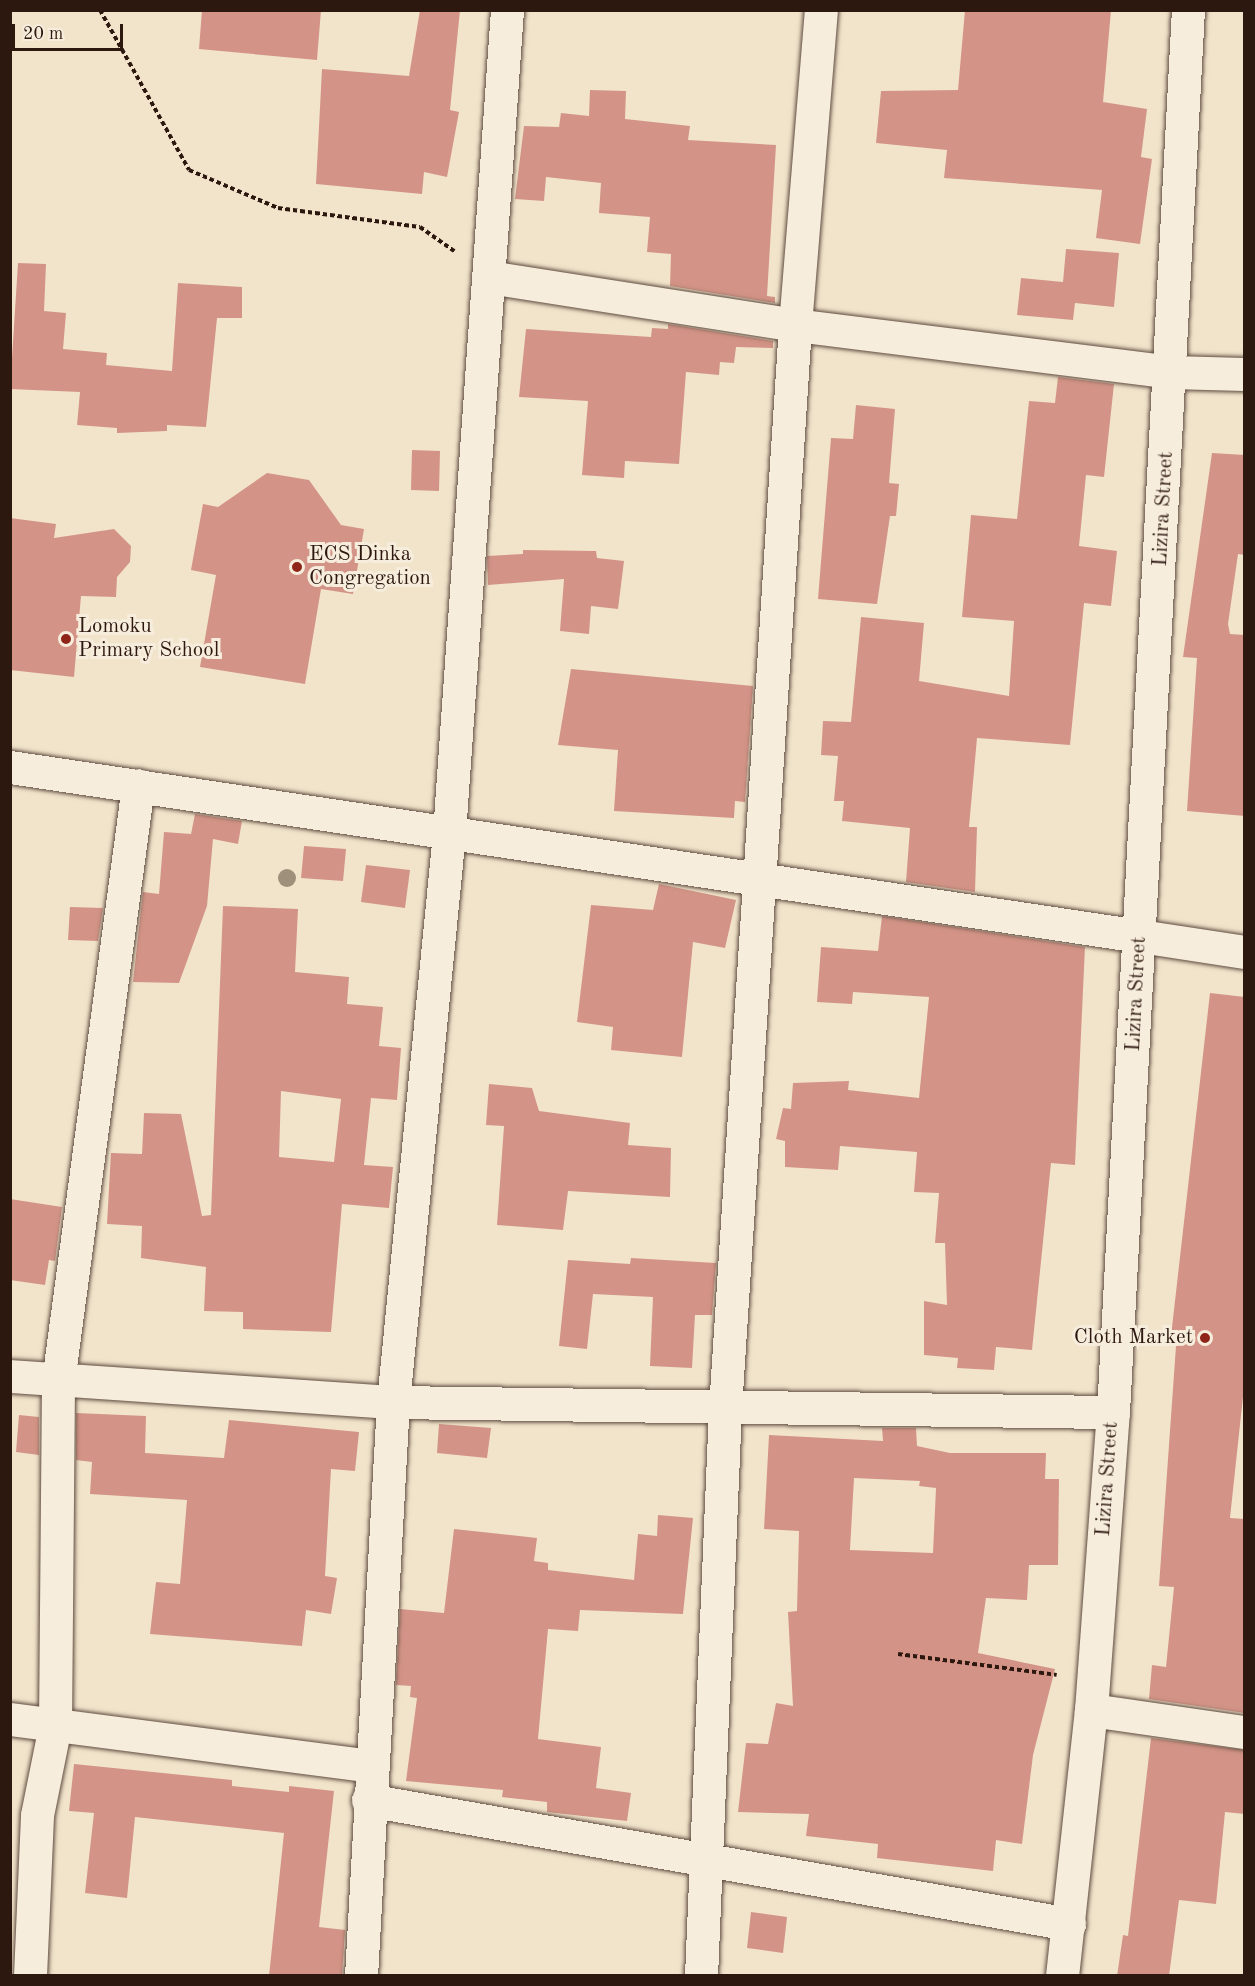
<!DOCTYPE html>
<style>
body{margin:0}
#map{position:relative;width:1255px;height:1986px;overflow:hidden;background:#f2e4cb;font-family:"Old Standard TT",serif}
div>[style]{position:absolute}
.building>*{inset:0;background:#d39487}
.path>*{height:4px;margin-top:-2px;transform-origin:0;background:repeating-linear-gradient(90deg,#2d1810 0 4.5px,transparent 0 7.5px)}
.roads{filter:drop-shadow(0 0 2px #5e4b3f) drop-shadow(0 0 2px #5e4b3f)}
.minor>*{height:33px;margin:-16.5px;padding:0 16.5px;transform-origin:16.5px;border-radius:16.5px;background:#f7eddd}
.tertiary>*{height:33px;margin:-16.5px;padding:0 16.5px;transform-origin:16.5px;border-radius:16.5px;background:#f7eddd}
.trees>*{width:18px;height:18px;margin:-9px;border-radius:50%;background:#9e907a}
.dots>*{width:16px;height:16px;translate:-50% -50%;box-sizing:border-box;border:3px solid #f7eddd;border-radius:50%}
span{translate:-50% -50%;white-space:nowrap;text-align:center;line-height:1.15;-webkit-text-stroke:6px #f7eddd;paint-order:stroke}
.street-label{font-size:21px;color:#2d1810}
.poi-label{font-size:21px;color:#2d1810}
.left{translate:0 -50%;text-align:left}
.right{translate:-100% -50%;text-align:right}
.frame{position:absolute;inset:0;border:12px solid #2d1810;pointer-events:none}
.scale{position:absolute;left:12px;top:24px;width:111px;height:27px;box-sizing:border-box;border:3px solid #2d1810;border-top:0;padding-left:8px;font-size:18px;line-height:21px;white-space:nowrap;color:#2d1810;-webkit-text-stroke:4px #f7eddd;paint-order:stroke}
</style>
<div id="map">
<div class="building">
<div style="clip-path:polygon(202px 10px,321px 10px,317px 60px,199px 49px)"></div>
<div style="clip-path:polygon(420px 10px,460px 10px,450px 110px,459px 112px,447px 177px,424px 172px,422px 194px,316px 184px,322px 69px,409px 76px)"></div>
<div style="clip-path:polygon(965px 10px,1111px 10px,1103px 102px,1147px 109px,1141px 157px,1152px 159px,1140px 244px,1096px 238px,1102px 190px,944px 178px,947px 150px,876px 143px,881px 91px,958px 90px)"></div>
<div style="clip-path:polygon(590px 90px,626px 91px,625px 119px,690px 126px,688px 140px,776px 145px,767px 296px,775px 297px,775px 303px,670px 286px,671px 254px,647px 252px,650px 217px,599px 213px,601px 183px,546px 177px,544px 201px,515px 199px,524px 126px,559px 127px,561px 113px,589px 116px)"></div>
<div style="clip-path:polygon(1066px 249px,1119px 253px,1114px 307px,1075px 303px,1073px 320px,1017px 315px,1021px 278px,1063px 282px)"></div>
<div style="clip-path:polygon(18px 263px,46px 264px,44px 311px,66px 313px,63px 349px,107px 353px,106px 365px,172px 371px,178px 283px,242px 287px,242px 318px,217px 318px,206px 427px,167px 425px,167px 431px,117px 433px,117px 428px,77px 425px,80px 392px,10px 389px)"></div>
<div style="clip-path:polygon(668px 324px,773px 341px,773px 348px,736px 347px,734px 363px,720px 362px,719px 375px,686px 372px,679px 464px,625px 461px,624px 478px,582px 475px,588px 401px,519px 397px,526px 329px,651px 337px,652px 328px,668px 329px)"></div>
<div style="clip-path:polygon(1058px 377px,1114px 384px,1104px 477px,1086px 475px,1079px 546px,1117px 551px,1111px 606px,1084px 603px,1070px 745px,977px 738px,969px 827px,977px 827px,975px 892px,906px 882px,910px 828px,842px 821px,844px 801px,834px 801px,838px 756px,821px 755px,823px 721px,851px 722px,861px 617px,924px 623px,919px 681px,1009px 696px,1014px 621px,962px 617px,971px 515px,1017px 519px,1029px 401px,1055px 403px)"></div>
<div style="clip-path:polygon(856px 405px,895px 409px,889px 483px,899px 484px,896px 516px,890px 516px,877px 604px,818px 599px,831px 438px,853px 439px)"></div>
<div style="clip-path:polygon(412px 450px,440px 451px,439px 491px,411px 490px)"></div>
<div style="clip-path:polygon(1212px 453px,1245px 455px,1245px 555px,1238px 554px,1228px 624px,1230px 634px,1245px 635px,1245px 816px,1187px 811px,1197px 658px,1183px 657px)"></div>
<div style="clip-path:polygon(267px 473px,309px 480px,341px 525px,364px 529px,353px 594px,321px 589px,305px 684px,200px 667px,216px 575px,191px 570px,203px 504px,218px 507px)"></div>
<div style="clip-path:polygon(10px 518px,56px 524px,54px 538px,114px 529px,131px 546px,130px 562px,117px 577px,116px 597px,81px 596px,74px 677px,10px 670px)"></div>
<div style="clip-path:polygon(523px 550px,596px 551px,597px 558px,624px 561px,618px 609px,591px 606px,589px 634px,560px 631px,564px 579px,488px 585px,487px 556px,523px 554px)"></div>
<div style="clip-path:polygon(571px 669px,753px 686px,745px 802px,735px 801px,734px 818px,614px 811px,618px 750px,558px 745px)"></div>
<div style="clip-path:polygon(195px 814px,242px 821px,238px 844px,213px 839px,207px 906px,179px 983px,133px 982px,143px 892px,159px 894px,164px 832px,191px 834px)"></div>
<div style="clip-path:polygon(304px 846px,346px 849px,343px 881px,301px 878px)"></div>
<div style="clip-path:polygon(366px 865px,410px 870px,405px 908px,361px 902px)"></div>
<div style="clip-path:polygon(659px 884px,736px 900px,725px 948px,693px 942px,682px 1057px,611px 1050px,613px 1027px,577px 1022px,591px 905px,653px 910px)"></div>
<div style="clip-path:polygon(evenodd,223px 906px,298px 909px,295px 972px,349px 977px,347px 1004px,383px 1007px,379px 1046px,401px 1048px,397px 1100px,371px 1098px,364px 1165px,393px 1167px,389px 1208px,342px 1204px,331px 1332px,243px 1329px,243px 1312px,204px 1311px,206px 1267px,141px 1258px,142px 1226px,107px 1224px,111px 1153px,142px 1154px,144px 1113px,181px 1114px,202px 1216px,211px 1215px,223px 906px,281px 1091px,341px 1099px,334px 1162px,279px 1157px,281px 1091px)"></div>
<div style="clip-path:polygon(70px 907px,103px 908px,98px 941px,68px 940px)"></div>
<div style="clip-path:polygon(882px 916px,1085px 947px,1075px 1165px,1051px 1163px,1032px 1350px,996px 1347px,994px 1370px,957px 1368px,958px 1358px,924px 1355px,924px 1301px,947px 1305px,945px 1243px,935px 1243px,939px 1193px,914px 1192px,917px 1152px,840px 1146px,838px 1170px,785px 1167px,785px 1141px,776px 1139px,783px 1108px,791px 1109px,793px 1083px,849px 1081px,848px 1090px,919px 1098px,929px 997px,853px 992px,852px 1004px,817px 1002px,821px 947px,878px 951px)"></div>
<div style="clip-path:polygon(1210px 993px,1245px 997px,1245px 1378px,1230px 1518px,1245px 1519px,1245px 1713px,1149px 1699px,1152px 1665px,1166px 1667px,1174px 1587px,1159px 1586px,1176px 1346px,1170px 1345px)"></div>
<div style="clip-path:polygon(489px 1084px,532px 1088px,539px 1111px,630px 1123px,628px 1145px,671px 1148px,670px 1197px,568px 1191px,563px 1230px,497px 1225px,504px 1126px,486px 1125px)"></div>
<div style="clip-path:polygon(10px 1199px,62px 1207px,55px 1261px,49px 1260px,45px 1285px,10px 1280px)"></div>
<div style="clip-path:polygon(631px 1258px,716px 1263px,712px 1315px,695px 1315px,692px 1368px,650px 1366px,653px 1297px,593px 1294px,587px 1349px,559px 1346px,568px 1260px,630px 1264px)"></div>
<div style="clip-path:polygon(76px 1413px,146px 1416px,145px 1453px,224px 1458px,229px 1420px,359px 1432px,355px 1471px,331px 1469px,325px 1576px,337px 1578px,331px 1614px,306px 1610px,302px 1646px,150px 1634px,156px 1582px,180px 1584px,187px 1500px,90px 1494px,92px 1462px,76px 1460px)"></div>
<div style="clip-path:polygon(19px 1415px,39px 1417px,39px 1455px,16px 1452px)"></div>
<div style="clip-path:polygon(439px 1424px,491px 1428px,487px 1458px,437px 1453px)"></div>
<div style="clip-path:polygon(evenodd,882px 1428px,916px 1428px,917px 1446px,950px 1453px,1046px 1453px,1045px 1479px,1059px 1479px,1058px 1565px,1029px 1565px,1027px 1600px,986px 1598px,978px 1653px,1055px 1669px,1033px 1755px,1022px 1844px,996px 1840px,993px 1871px,877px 1858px,878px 1844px,806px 1836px,809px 1814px,738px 1812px,746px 1743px,768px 1744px,776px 1703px,793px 1706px,788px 1612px,797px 1611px,799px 1531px,764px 1529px,769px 1435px,883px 1441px,882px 1428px,854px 1478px,920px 1481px,919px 1486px,936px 1488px,933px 1553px,850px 1550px,854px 1478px)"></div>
<div style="clip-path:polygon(658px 1515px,693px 1518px,683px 1614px,580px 1610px,578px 1631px,548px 1629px,538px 1739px,601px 1747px,596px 1788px,631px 1793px,627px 1821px,547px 1812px,547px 1802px,502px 1797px,503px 1790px,406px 1781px,417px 1698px,410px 1697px,411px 1686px,396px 1685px,400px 1609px,444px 1613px,454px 1529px,537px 1538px,534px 1561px,548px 1563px,548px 1570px,634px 1580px,638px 1534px,657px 1536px)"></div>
<div style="clip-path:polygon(1151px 1738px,1245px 1750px,1245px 1814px,1225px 1812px,1216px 1904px,1179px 1900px,1169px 1976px,1117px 1976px,1123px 1935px,1128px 1936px)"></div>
<div style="clip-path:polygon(74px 1764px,232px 1780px,232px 1786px,289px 1792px,289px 1786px,334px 1791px,319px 1927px,345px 1930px,342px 1976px,269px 1976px,284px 1833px,135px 1817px,127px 1898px,85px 1893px,94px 1813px,69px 1811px)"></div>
<div style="clip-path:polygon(751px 1912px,787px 1917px,783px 1953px,747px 1948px)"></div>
</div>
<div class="path">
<div style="left:100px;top:10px;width:183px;rotate:60.9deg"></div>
<div style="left:189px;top:170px;width:97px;rotate:23.1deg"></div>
<div style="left:278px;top:208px;width:143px;rotate:7.6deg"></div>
<div style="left:420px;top:227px;width:42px;rotate:35.2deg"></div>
<div style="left:898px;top:1654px;width:160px;rotate:7.5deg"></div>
</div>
<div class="roads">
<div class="minor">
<div style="left:489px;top:277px;width:310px;rotate:8.9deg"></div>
<div style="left:795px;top:325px;width:379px;rotate:7.1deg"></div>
<div style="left:1171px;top:372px;width:73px;rotate:1.6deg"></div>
<div style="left:10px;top:767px;width:1143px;rotate:8.51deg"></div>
<div style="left:10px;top:1376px;width:384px;rotate:3.9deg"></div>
<div style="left:393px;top:1402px;width:720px;rotate:0.8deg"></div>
<div style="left:1091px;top:1710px;width:155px;rotate:8.2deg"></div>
<div style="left:10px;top:1719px;width:364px;rotate:7.4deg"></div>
<div style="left:368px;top:1800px;width:712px;rotate:10.03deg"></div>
<div style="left:30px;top:1976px;width:161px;rotate:-87.5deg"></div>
<div style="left:37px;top:1815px;width:91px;rotate:-78.6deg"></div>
<div style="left:55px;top:1726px;width:345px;rotate:-89.5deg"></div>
<div style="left:58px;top:1381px;width:601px;rotate:-82.35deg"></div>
<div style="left:361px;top:1976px;width:575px;rotate:-86.81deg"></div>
<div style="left:393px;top:1402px;width:572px;rotate:-84.38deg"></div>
<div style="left:449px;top:833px;width:825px;rotate:-85.97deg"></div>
<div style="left:701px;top:1976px;width:569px;rotate:-87.58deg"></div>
<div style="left:725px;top:1408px;width:1085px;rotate:-86.3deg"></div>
<div style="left:795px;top:325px;width:316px;rotate:-85.3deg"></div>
</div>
<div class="tertiary">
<div style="left:1140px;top:936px;width:105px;rotate:8.7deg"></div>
<div style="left:1062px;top:1976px;width:268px;rotate:-83.8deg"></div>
<div style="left:1091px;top:1710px;width:299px;rotate:-85.8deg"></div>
<div style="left:1113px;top:1412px;width:1404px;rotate:-86.94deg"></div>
</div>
</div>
<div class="trees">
<div style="left:287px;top:878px"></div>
</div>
<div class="dots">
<div style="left:297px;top:567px;background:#8f2418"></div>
<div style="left:66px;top:639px;background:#8f2418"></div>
<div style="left:1205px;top:1338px;background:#8f2418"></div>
</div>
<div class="street-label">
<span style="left:1164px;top:509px;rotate:-87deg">Lizira Street</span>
<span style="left:1137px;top:994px;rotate:-87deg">Lizira Street</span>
<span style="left:1108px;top:1479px;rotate:-86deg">Lizira Street</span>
</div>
<div class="poi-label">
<span class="left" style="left:309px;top:567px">ECS Dinka<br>Congregation</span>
<span class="left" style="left:78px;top:639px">Lomoku<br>Primary School</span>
<span class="right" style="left:1193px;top:1338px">Cloth Market</span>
</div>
<div class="frame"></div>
<div class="scale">20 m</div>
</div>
